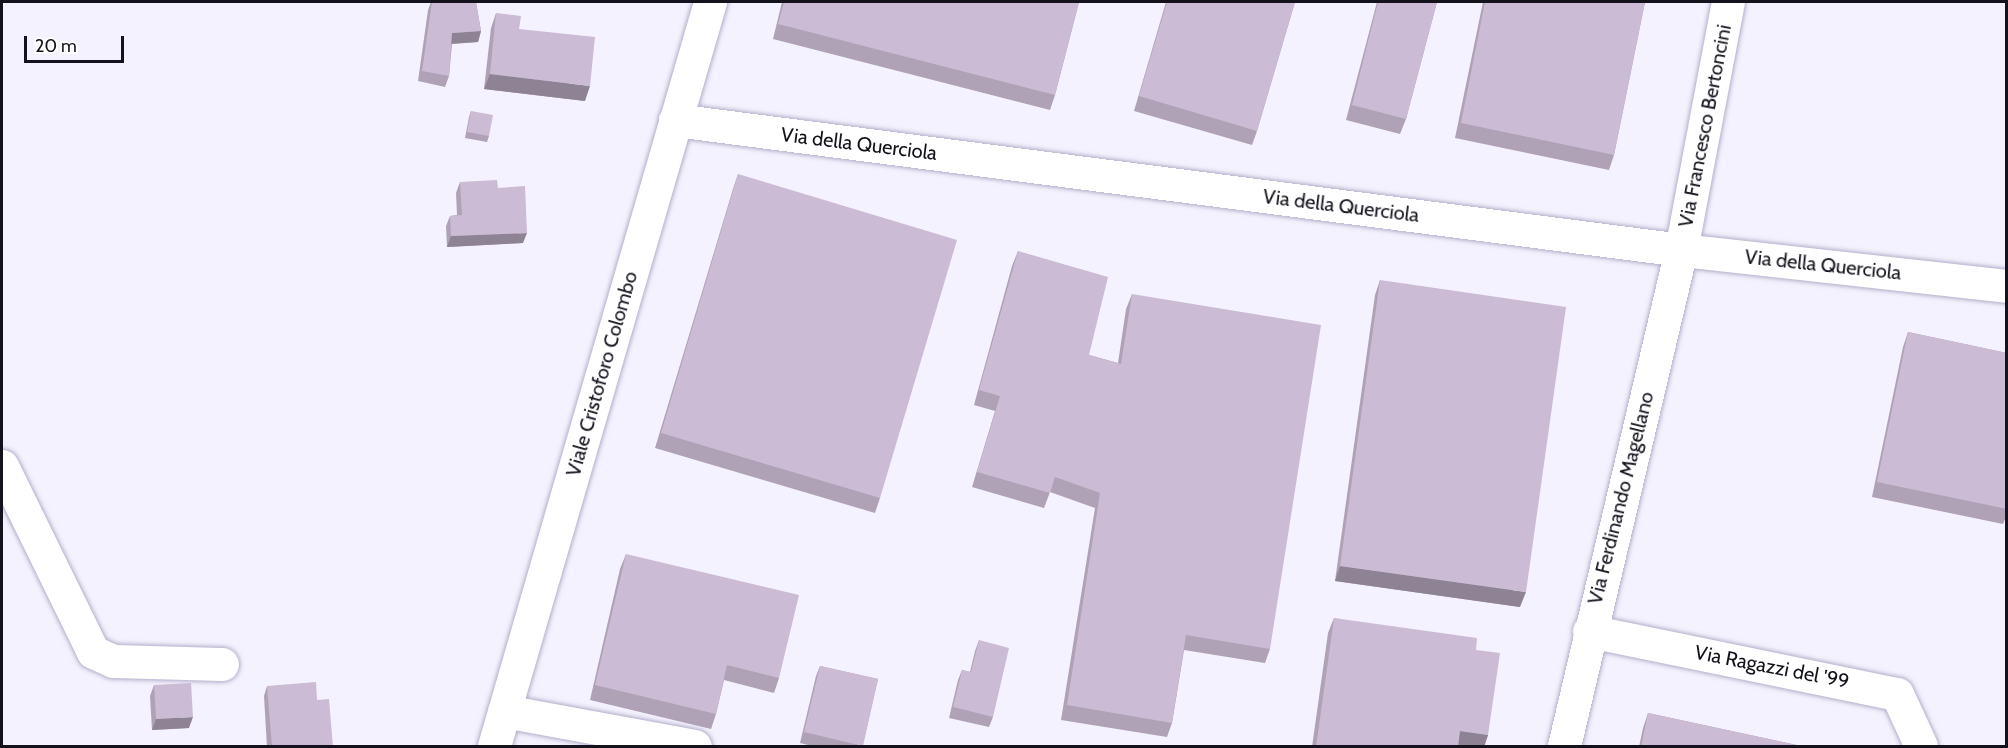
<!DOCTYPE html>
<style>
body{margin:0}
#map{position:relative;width:2008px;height:748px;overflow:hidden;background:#f4f2fe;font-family:Cabin,sans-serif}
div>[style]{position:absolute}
.roads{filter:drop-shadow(0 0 2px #b2afcb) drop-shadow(0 0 2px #b2afcb)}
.minor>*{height:33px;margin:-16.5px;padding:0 16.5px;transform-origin:16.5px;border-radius:16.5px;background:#fff}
.wall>*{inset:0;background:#afa1b6}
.shaded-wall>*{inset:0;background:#8e8394}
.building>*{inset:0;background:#cbbbd4}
span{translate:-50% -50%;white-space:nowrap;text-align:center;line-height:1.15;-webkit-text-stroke:4.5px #fff;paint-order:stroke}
.street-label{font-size:20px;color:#14121c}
.frame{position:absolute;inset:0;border:3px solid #14121c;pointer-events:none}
.scale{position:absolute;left:24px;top:36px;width:100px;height:27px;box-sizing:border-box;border:3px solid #14121c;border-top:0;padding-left:8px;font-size:18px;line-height:21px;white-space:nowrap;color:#14121c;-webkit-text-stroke:4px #fff;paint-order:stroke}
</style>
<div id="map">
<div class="roads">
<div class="minor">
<div style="left:675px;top:120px;width:1014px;rotate:7.36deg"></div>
<div style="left:1681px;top:250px;width:327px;rotate:6.3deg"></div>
<div style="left:2px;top:466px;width:207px;rotate:63.9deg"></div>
<div style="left:93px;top:652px;width:22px;rotate:24deg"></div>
<div style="left:113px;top:661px;width:109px;rotate:1.6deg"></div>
<div style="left:1589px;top:631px;width:314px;rotate:11.6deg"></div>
<div style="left:1897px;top:694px;width:57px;rotate:65.2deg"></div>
<div style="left:504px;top:711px;width:194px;rotate:10.4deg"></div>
<div style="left:494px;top:746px;width:775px;rotate:-73.81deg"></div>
<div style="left:1564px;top:746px;width:510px;rotate:-76.73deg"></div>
<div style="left:1681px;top:250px;width:252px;rotate:-79.3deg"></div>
</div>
</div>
<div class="wall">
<div style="clip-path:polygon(431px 2px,476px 2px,481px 31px,478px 42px,452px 44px,449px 76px,445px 87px,418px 81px,428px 10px)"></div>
<div style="clip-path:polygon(782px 2px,1079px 2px,1055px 95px,1050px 110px,773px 39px)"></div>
<div style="clip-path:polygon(1166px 2px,1295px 2px,1257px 131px,1252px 145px,1134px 111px)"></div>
<div style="clip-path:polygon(1377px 2px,1437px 2px,1406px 119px,1400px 134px,1346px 120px)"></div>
<div style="clip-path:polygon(1483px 2px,1645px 2px,1614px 155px,1609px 170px,1455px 138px)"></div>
<div style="clip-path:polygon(496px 13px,519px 29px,585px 101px,484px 89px,491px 28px)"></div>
<div style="clip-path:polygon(471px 111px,489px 136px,487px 142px,465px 138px,469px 117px)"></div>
<div style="clip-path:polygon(738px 174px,880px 498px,875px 513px,655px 448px,733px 189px)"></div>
<div style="clip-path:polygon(460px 182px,498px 188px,523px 243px,447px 247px,446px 226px,450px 216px,457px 215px,456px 193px)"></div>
<div style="clip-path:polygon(1018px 251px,1089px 355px,1118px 363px,1126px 309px,1132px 294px,1270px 649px,1265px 663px,1184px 650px,1172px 723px,1167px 737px,1061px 720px,1095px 508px,1050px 492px,1044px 508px,972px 487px,995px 411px,974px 405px,1012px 266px)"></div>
<div style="clip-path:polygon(1380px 280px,1520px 607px,1335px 581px,1375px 295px)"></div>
<div style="clip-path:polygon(1908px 332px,2007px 353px,2007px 514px,2003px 524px,1872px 497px,1903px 347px)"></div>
<div style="clip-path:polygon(626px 554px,779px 678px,774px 693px,724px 680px,716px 714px,711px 729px,590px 700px,620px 569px)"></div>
<div style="clip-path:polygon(1334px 618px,1476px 650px,1488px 735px,1484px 747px,1312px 747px,1328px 633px)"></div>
<div style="clip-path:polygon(979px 640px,993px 717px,989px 727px,949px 718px,958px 680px,962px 670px,970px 672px,975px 651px)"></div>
<div style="clip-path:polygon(820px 666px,878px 679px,862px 747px,816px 747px,800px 743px,816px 676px)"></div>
<div style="clip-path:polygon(154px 685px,189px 728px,152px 730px,150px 696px)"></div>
<div style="clip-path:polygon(267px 686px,317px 700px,333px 747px,267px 747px,264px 696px)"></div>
<div style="clip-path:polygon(1648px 713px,1806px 747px,1639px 747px,1643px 728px)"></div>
</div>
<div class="shaded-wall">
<div style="clip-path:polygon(481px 31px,478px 42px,448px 44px,452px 33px)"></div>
<div style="clip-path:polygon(490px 74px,590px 86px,585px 101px,484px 89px)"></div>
<div style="clip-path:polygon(527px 233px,523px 243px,447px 247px,451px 236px)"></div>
<div style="clip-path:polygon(1340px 566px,1526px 592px,1520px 607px,1335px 581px)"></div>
<div style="clip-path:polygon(193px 717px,189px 728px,152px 730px,156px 719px)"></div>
<div style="clip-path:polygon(1460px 731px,1488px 735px,1484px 747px,1457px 747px)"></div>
</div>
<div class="building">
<div style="clip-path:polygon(432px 2px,476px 2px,481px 31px,452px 33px,449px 76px,422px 71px)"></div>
<div style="clip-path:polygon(784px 2px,1079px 2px,1055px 95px,778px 24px)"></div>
<div style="clip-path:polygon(1167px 2px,1295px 2px,1257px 131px,1139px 96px)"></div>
<div style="clip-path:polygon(1378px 2px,1437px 2px,1406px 119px,1352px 105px)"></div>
<div style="clip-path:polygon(1485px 2px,1645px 2px,1614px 155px,1461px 123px)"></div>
<div style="clip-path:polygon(496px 13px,521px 16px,519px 29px,595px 37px,590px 86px,490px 74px)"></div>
<div style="clip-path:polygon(471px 111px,493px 115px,489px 136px,467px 132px)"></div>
<div style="clip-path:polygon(738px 174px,957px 240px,880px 498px,661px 433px)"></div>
<div style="clip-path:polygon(497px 180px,498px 188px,525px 186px,527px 233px,451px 236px,450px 216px,462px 215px,460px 182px)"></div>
<div style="clip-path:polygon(1018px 251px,1108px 277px,1089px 355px,1121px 364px,1132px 294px,1321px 325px,1270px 649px,1186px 635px,1172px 723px,1067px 705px,1100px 493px,1055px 477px,1050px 493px,977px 472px,1000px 396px,979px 390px)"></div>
<div style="clip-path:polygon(1380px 280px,1566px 307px,1526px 592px,1340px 566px)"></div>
<div style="clip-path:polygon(1908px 332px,2007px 353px,2007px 509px,1877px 482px)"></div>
<div style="clip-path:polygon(626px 554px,799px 595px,779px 678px,727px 665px,716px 714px,595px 685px)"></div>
<div style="clip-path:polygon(1334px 618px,1477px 638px,1476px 650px,1500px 653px,1488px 735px,1460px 731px,1458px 747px,1316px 747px)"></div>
<div style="clip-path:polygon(979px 640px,1009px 648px,993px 717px,953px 707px,962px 670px,971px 672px)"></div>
<div style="clip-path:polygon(820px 666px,878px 679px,863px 746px,804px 732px)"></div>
<div style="clip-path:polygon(316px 682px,317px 700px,329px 699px,333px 747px,272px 747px,267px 686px)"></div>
<div style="clip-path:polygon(191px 683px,193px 717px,156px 719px,154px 685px)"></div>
<div style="clip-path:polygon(1648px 713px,1806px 747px,1641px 747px)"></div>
</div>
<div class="street-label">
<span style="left:1705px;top:126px;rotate:-79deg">Via Francesco Bertoncini</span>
<span style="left:859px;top:144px;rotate:7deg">Via della Querciola</span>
<span style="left:1341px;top:206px;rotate:7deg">Via della Querciola</span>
<span style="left:1823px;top:265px;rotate:6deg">Via della Querciola</span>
<span style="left:602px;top:374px;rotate:-74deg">Viale Cristoforo Colombo</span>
<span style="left:1621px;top:498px;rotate:-76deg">Via Ferdinando Magellano</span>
<span style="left:1772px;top:667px;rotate:11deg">Via Ragazzi del '99</span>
</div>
<div class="frame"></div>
<div class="scale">20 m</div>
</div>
